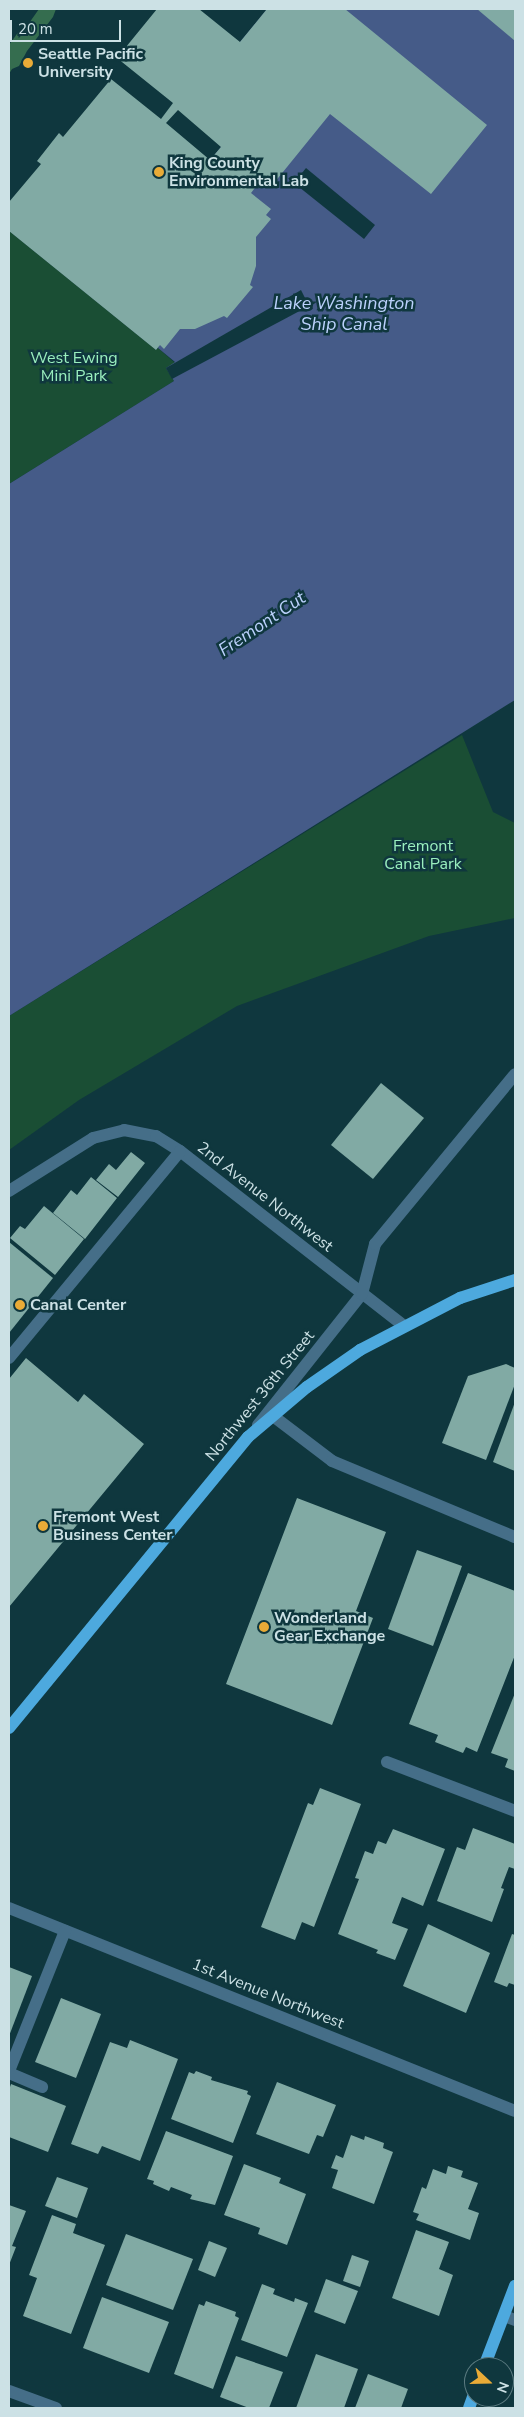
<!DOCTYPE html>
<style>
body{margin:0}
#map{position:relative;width:524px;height:2417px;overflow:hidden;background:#0f373e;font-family:"Nunito Sans",sans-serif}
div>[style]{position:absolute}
.green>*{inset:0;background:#1a4e34}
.forest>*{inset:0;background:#356d4f}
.water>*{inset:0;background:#455b88}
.pier>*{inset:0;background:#0f373e}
.building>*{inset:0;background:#81aaa4}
.minor>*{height:12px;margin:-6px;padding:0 6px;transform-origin:6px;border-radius:6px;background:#456e88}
.major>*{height:12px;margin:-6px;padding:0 6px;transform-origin:6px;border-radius:6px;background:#4da9de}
.dots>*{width:14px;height:14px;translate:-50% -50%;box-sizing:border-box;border:2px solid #0f373e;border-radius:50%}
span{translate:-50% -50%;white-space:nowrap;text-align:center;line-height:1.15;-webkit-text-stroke:5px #0f373e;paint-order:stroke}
.poi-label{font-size:16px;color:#cce1e5;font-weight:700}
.left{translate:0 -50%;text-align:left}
.park-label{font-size:16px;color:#9aefbe}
.street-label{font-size:16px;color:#cce1e5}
.water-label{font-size:18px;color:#bbd1fc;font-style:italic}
.frame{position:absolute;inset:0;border:10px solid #cce1e5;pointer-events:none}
.north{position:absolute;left:464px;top:2357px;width:50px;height:50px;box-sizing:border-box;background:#0f373e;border:1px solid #5b7b81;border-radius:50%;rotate:111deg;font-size:14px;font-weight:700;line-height:20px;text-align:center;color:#cce1e5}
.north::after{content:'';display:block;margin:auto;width:18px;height:22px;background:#e9ab37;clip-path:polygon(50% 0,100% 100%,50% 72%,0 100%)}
.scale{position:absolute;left:10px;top:20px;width:111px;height:22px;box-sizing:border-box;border:2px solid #cce1e5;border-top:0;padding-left:6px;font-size:15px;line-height:18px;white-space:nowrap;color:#cce1e5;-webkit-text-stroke:4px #0f373e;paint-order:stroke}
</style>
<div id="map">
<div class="green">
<div style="clip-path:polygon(9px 231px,156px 350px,158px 348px,175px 363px,166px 368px,174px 381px,9px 484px)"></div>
<div style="clip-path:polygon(462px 735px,493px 812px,515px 823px,515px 918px,429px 936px,237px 1006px,79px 1100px,9px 1150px,9px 1016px)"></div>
</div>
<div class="forest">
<div style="clip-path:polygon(39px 9px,56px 9px,53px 17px,27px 51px,19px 66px,12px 69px,9px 74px,9px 45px,19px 31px,27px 26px)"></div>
</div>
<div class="water">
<div style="clip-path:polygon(267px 9px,515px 9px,515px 700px,9px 1016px,9px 484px,174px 381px,166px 368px,175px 362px,158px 348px,210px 160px,221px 147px,240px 42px)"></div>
</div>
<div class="pier">
<div style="clip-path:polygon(306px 168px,375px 225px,364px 239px,294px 183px)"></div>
<div style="clip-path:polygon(301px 290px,309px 306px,172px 379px,166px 368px)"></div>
</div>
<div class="building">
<div style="clip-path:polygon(evenodd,157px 9px,199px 9px,240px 42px,267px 9px,345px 9px,487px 125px,431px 194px,330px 114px,270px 188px,261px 180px,251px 193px,271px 209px,266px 215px,271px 219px,256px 237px,256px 266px,250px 285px,253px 287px,227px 318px,224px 316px,195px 329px,180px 329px,164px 349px,160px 345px,156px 350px,9px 231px,9px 202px,41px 164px,37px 161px,59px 133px,63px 137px,111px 79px,161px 119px,173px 103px,117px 58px,157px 9px,178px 110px,221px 147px,210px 160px,166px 123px,178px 110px)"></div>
<div style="clip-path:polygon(477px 9px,515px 9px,515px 41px)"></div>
<div style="clip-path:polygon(381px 1083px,424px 1118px,373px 1179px,331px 1145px)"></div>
<div style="clip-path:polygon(131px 1152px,145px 1163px,118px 1197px,96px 1180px,109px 1164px,116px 1170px)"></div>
<div style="clip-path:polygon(91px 1177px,117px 1198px,85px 1239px,53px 1213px,71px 1190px,77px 1195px)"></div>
<div style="clip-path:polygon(44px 1206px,84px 1239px,55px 1275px,10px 1238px,20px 1226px,25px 1229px)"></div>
<div style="clip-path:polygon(9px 1242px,53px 1278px,9px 1333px)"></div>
<div style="clip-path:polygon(26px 1358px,78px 1402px,84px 1394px,144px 1444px,9px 1607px,9px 1379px)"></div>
<div style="clip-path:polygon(506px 1364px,515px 1368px,515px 1384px,486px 1460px,442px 1443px,468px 1376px)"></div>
<div style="clip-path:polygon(515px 1402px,515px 1471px,493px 1462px)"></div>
<div style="clip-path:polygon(297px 1498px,386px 1532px,356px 1611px,373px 1618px,332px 1725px,226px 1684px)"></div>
<div style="clip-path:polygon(417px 1550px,462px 1566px,433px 1646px,388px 1629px)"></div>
<div style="clip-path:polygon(468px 1573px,515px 1591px,515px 1655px,477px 1752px,466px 1747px,463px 1753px,435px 1742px,438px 1735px,409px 1724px)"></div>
<div style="clip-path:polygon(515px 1693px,515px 1771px,505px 1767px,508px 1759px,491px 1753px)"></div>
<div style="clip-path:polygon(320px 1788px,361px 1804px,314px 1927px,302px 1922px,295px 1940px,261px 1927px,308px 1803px,313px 1805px)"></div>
<div style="clip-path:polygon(473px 1828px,515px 1844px,515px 1869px,509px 1867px,501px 1888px,504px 1889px,492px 1922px,437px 1901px,457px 1847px,465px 1850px)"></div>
<div style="clip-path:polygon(393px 1829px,445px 1849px,423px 1906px,402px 1897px,392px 1923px,408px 1929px,395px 1960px,376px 1953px,378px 1950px,338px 1934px,359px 1879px,355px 1878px,365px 1851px,373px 1854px,378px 1841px,386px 1844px)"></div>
<div style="clip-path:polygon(428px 1924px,490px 1953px,466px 2013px,403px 1986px)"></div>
<div style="clip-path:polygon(512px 1934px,515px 1935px,515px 1985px,509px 1983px,507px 1987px,494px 1982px)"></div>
<div style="clip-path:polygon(9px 1967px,32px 1976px,9px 2036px)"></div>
<div style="clip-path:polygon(61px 1998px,101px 2014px,76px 2078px,35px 2062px)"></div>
<div style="clip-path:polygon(130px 2040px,178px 2059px,140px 2161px,102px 2146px,98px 2154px,71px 2144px,110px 2042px,127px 2048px)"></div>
<div style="clip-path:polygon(196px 2071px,212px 2077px,211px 2080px,248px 2091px,247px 2094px,251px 2096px,233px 2143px,171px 2119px,189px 2072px,194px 2074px)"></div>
<div style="clip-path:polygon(277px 2082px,336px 2105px,323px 2137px,317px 2135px,309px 2154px,256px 2134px)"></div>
<div style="clip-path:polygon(11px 2084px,66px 2106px,48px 2152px,9px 2137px,9px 2090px)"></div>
<div style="clip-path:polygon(166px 2131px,233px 2156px,215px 2205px,190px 2199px,192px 2195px,171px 2187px,169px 2191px,153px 2184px,154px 2181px,147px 2179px)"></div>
<div style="clip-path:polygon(351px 2135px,364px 2140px,365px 2136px,384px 2143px,383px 2148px,393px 2152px,374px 2204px,332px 2188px,338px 2170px,331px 2168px,336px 2155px,343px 2158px)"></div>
<div style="clip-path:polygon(244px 2164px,281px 2178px,279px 2183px,306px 2194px,287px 2245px,258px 2234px,260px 2228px,224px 2215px)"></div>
<div style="clip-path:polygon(448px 2166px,463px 2171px,461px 2177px,478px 2183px,468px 2209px,479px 2213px,470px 2240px,416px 2220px,419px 2214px,413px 2212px,422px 2187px,426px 2189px,433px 2169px,446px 2174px)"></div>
<div style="clip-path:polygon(57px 2177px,88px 2188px,77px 2218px,45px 2206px)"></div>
<div style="clip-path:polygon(9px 2205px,26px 2211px,12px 2246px,16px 2247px,9px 2265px)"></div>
<div style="clip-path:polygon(52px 2215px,76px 2224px,73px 2233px,105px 2245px,71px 2334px,23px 2316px,37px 2278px,29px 2275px)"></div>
<div style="clip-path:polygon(416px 2230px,449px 2242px,439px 2269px,453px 2275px,439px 2316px,392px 2298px)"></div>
<div style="clip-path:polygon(126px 2234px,193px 2259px,173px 2310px,106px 2285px)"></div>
<div style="clip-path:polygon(209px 2241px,227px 2248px,215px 2277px,198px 2270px)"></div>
<div style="clip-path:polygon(352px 2255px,369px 2261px,360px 2287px,343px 2281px)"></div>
<div style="clip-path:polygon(326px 2279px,358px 2291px,345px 2324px,314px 2312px)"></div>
<div style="clip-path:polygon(262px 2284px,275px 2289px,273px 2294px,294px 2302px,295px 2298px,308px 2303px,287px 2357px,241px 2340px)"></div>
<div style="clip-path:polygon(102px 2297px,169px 2322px,149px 2373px,83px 2348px)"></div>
<div style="clip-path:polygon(206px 2301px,236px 2312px,235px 2316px,239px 2318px,213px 2389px,174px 2374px,199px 2304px,204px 2306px)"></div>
<div style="clip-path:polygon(316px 2354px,358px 2369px,344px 2408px,296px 2408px)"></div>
<div style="clip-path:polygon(236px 2356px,283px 2372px,269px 2408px,249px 2408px,220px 2397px)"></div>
<div style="clip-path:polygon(368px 2374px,408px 2389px,401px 2408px,355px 2408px)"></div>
</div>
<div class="minor">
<div style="left:9px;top:1191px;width:99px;rotate:-32.2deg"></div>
<div style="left:93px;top:1138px;width:32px;rotate:-14deg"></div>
<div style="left:124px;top:1130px;width:33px;rotate:11deg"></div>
<div style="left:156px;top:1136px;width:28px;rotate:32deg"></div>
<div style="left:180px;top:1151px;width:284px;rotate:38deg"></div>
<div style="left:9px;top:1358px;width:268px;rotate:-50.4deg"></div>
<div style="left:273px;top:1416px;width:74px;rotate:37.3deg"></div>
<div style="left:332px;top:1461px;width:198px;rotate:22.6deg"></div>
<div style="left:258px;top:1425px;width:167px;rotate:-51.6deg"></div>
<div style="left:362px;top:1294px;width:52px;rotate:-75.4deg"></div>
<div style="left:375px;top:1244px;width:220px;rotate:-50.5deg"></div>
<div style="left:387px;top:1762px;width:137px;rotate:20.9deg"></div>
<div style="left:9px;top:1908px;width:545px;rotate:21.86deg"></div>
<div style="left:9px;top:2071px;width:151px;rotate:-68.2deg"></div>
<div style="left:9px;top:2073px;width:36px;rotate:23deg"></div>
<div style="left:504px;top:2316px;width:12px;rotate:20deg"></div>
<div style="left:9px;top:2391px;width:50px;rotate:19.9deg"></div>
</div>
<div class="major">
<div style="left:9px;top:1728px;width:377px;rotate:-50.6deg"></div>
<div style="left:248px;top:1437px;width:77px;rotate:-40.3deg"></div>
<div style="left:307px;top:1387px;width:65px;rotate:-34.9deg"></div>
<div style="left:360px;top:1350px;width:113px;rotate:-27.5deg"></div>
<div style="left:460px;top:1298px;width:58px;rotate:-18.1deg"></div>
<div style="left:484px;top:2367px;width:87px;rotate:-69.1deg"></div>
<div style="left:469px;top:2408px;width:15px;rotate:-70deg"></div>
</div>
<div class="dots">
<div style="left:28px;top:63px;background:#e9ab37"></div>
<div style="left:159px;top:172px;background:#e9ab37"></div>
<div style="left:20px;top:1305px;background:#e9ab37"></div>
<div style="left:43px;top:1526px;background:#e9ab37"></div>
<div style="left:264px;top:1627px;background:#e9ab37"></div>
</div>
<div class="poi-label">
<span class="left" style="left:38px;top:63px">Seattle Pacific<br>University</span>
<span class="left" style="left:169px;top:172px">King County<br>Environmental Lab</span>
<span class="left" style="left:30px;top:1305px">Canal Center</span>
<span class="left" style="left:53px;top:1526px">Fremont West<br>Business Center</span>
<span class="left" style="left:274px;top:1627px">Wonderland<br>Gear Exchange</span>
</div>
<div class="park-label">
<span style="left:74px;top:367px">West Ewing<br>Mini Park</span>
<span style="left:423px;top:855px">Fremont<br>Canal Park</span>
</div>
<div class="street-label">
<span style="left:265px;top:1197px;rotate:38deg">2nd Avenue Northwest</span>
<span style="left:260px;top:1396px;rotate:-51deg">Northwest 36th Street</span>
<span style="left:268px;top:1994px;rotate:22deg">1st Avenue Northwest</span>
</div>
<div class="water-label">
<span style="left:344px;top:314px">Lake Washington<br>Ship Canal</span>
<span style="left:262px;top:624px;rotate:-34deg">Fremont Cut</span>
</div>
<div class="frame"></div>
<div class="north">N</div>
<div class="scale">20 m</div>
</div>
